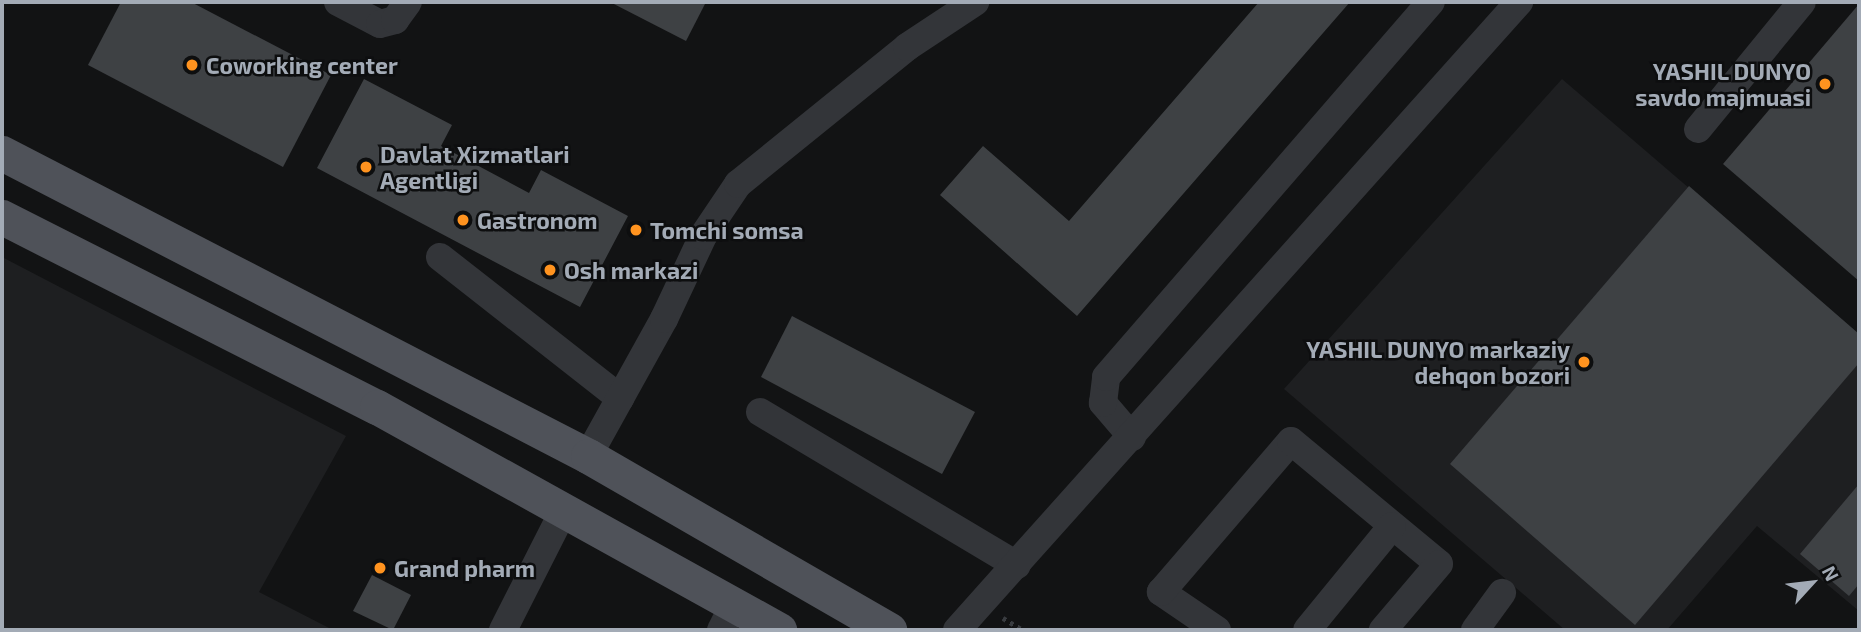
<!DOCTYPE html>
<style>
body{margin:0}
#map{position:relative;width:1861px;height:632px;overflow:hidden;background:#121314;font-family:"Exo 2",sans-serif}
div>[style]{position:absolute}
.built>*{inset:0;background:#1e1f21}
.building>*{inset:0;background:#3e4144}
.path>*{height:4.5px;margin-top:-2.25px;transform-origin:0;background:repeating-linear-gradient(90deg,#393c40 0 3.5px,transparent 0 8.5px)}
.minor>*{height:28px;margin:-14px;padding:0 14px;transform-origin:14px;border-radius:14px;background:#333539}
.major>*{height:35px;margin:-17.5px;padding:0 17.5px;transform-origin:17.5px;border-radius:17.5px;background:#4f5259}
.dots>*{width:19px;height:19px;translate:-50% -50%;box-sizing:border-box;border:4px solid #0d0e0f;border-radius:50%}
span{translate:-50% -50%;white-space:nowrap;text-align:center;line-height:1.15;-webkit-text-stroke:5px #0d0e0f;paint-order:stroke}
.poi-label{font-size:23px;color:#a3abb6;font-weight:700}
.left{translate:0 -50%;text-align:left}
.right{translate:-100% -50%;text-align:right}
.frame{position:absolute;inset:0;border:4px solid #a3abb6;pointer-events:none}
.north{position:absolute;left:1777px;top:548px;width:70px;height:70px;-webkit-text-stroke:5px #0d0e0f;paint-order:stroke;rotate:63deg;font-size:19px;font-weight:700;line-height:28px;text-align:center;color:#a3abb6}
.north::after{content:'';display:block;margin:auto;width:24px;height:32px;background:#a3abb6;clip-path:polygon(50% 0,100% 100%,50% 72%,0 100%)}
</style>
<div id="map">
<div class="built">
<div style="clip-path:polygon(1562px 79px,1859px 334px,1859px 611px,1757px 526px,1667px 630px,1565px 630px,1284px 389px)"></div>
<div style="clip-path:polygon(2px 257px,346px 436px,259px 592px,333px 630px,2px 630px)"></div>
</div>
<div class="building">
<div style="clip-path:polygon(121px 2px,191px 2px,331px 75px,283px 167px,88px 65px)"></div>
<div style="clip-path:polygon(610px 2px,706px 2px,686px 41px)"></div>
<div style="clip-path:polygon(1259px 2px,1350px 2px,1077px 316px,940px 195px,983px 146px,1069px 221px)"></div>
<div style="clip-path:polygon(1859px 4px,1859px 281px,1723px 164px)"></div>
<div style="clip-path:polygon(364px 79px,452px 125px,441px 146px,529px 193px,541px 170px,628px 216px,580px 307px,317px 168px)"></div>
<div style="clip-path:polygon(1689px 186px,1859px 334px,1859px 363px,1635px 625px,1450px 464px)"></div>
<div style="clip-path:polygon(792px 316px,975px 412px,942px 474px,761px 377px)"></div>
<div style="clip-path:polygon(1859px 484px,1859px 584px,1849px 596px,1800px 554px)"></div>
<div style="clip-path:polygon(372px 575px,411px 595px,393px 630px,353px 611px)"></div>
</div>
<div class="path">
<div style="left:1003px;top:618px;width:23px;rotate:31deg"></div>
</div>
<div class="minor">
<div style="left:338px;top:2px;width:47px;rotate:27.6deg"></div>
<div style="left:380px;top:24px;width:16px;rotate:-15deg"></div>
<div style="left:395px;top:20px;width:22px;rotate:-54deg"></div>
<div style="left:1698px;top:129px;width:164px;rotate:-50.7deg"></div>
<div style="left:440px;top:257px;width:229px;rotate:38.1deg"></div>
<div style="left:760px;top:412px;width:299px;rotate:30.8deg"></div>
<div style="left:1132px;top:437px;width:45px;rotate:-130.5deg"></div>
<div style="left:1103px;top:403px;width:26px;rotate:-83deg"></div>
<div style="left:1106px;top:377px;width:496px;rotate:-49.1deg"></div>
<div style="left:588px;top:456px;width:157px;rotate:-61deg"></div>
<div style="left:664px;top:319px;width:92px;rotate:-64.8deg"></div>
<div style="left:703px;top:236px;width:63px;rotate:-56.1deg"></div>
<div style="left:738px;top:184px;width:218px;rotate:-39deg"></div>
<div style="left:907px;top:47px;width:82px;rotate:-33.5deg"></div>
<div style="left:503px;top:630px;width:135px;rotate:-63.1deg"></div>
<div style="left:721px;top:630px;width:28px;rotate:-63deg"></div>
<div style="left:957px;top:630px;width:843px;rotate:-48.17deg"></div>
<div style="left:1217px;top:630px;width:68px;rotate:-145.8deg"></div>
<div style="left:1161px;top:592px;width:199px;rotate:-49.3deg"></div>
<div style="left:1291px;top:441px;width:192px;rotate:39.7deg"></div>
<div style="left:1439px;top:564px;width:87px;rotate:130.3deg"></div>
<div style="left:1307px;top:630px;width:134px;rotate:-50.7deg"></div>
<div style="left:1475px;top:630px;width:46px;rotate:-53.9deg"></div>
</div>
<div class="major">
<div style="left:2px;top:153px;width:660px;rotate:27.34deg"></div>
<div style="left:588px;top:456px;width:348px;rotate:30deg"></div>
<div style="left:2px;top:217px;width:420px;rotate:26.9deg"></div>
<div style="left:377px;top:407px;width:460px;rotate:29deg"></div>
</div>
<div class="dots">
<div style="left:192px;top:65px;background:#ff931f"></div>
<div style="left:1825px;top:84px;background:#ff931f"></div>
<div style="left:366px;top:167px;background:#ff931f"></div>
<div style="left:463px;top:220px;background:#ff931f"></div>
<div style="left:636px;top:230px;background:#ff931f"></div>
<div style="left:550px;top:270px;background:#ff931f"></div>
<div style="left:1584px;top:362px;background:#ff931f"></div>
<div style="left:380px;top:568px;background:#ff931f"></div>
</div>
<div class="poi-label">
<span class="left" style="left:206px;top:65px">Coworking center</span>
<span class="right" style="left:1811px;top:84px">YASHIL DUNYO<br>savdo majmuasi</span>
<span class="left" style="left:380px;top:167px">Davlat Xizmatlari<br>Agentligi</span>
<span class="left" style="left:477px;top:220px">Gastronom</span>
<span class="left" style="left:650px;top:230px">Tomchi somsa</span>
<span class="left" style="left:564px;top:270px">Osh markazi</span>
<span class="right" style="left:1570px;top:362px">YASHIL DUNYO markaziy<br>dehqon bozori</span>
<span class="left" style="left:394px;top:568px">Grand pharm</span>
</div>
<div class="frame"></div>
<div class="north">N</div>
</div>
